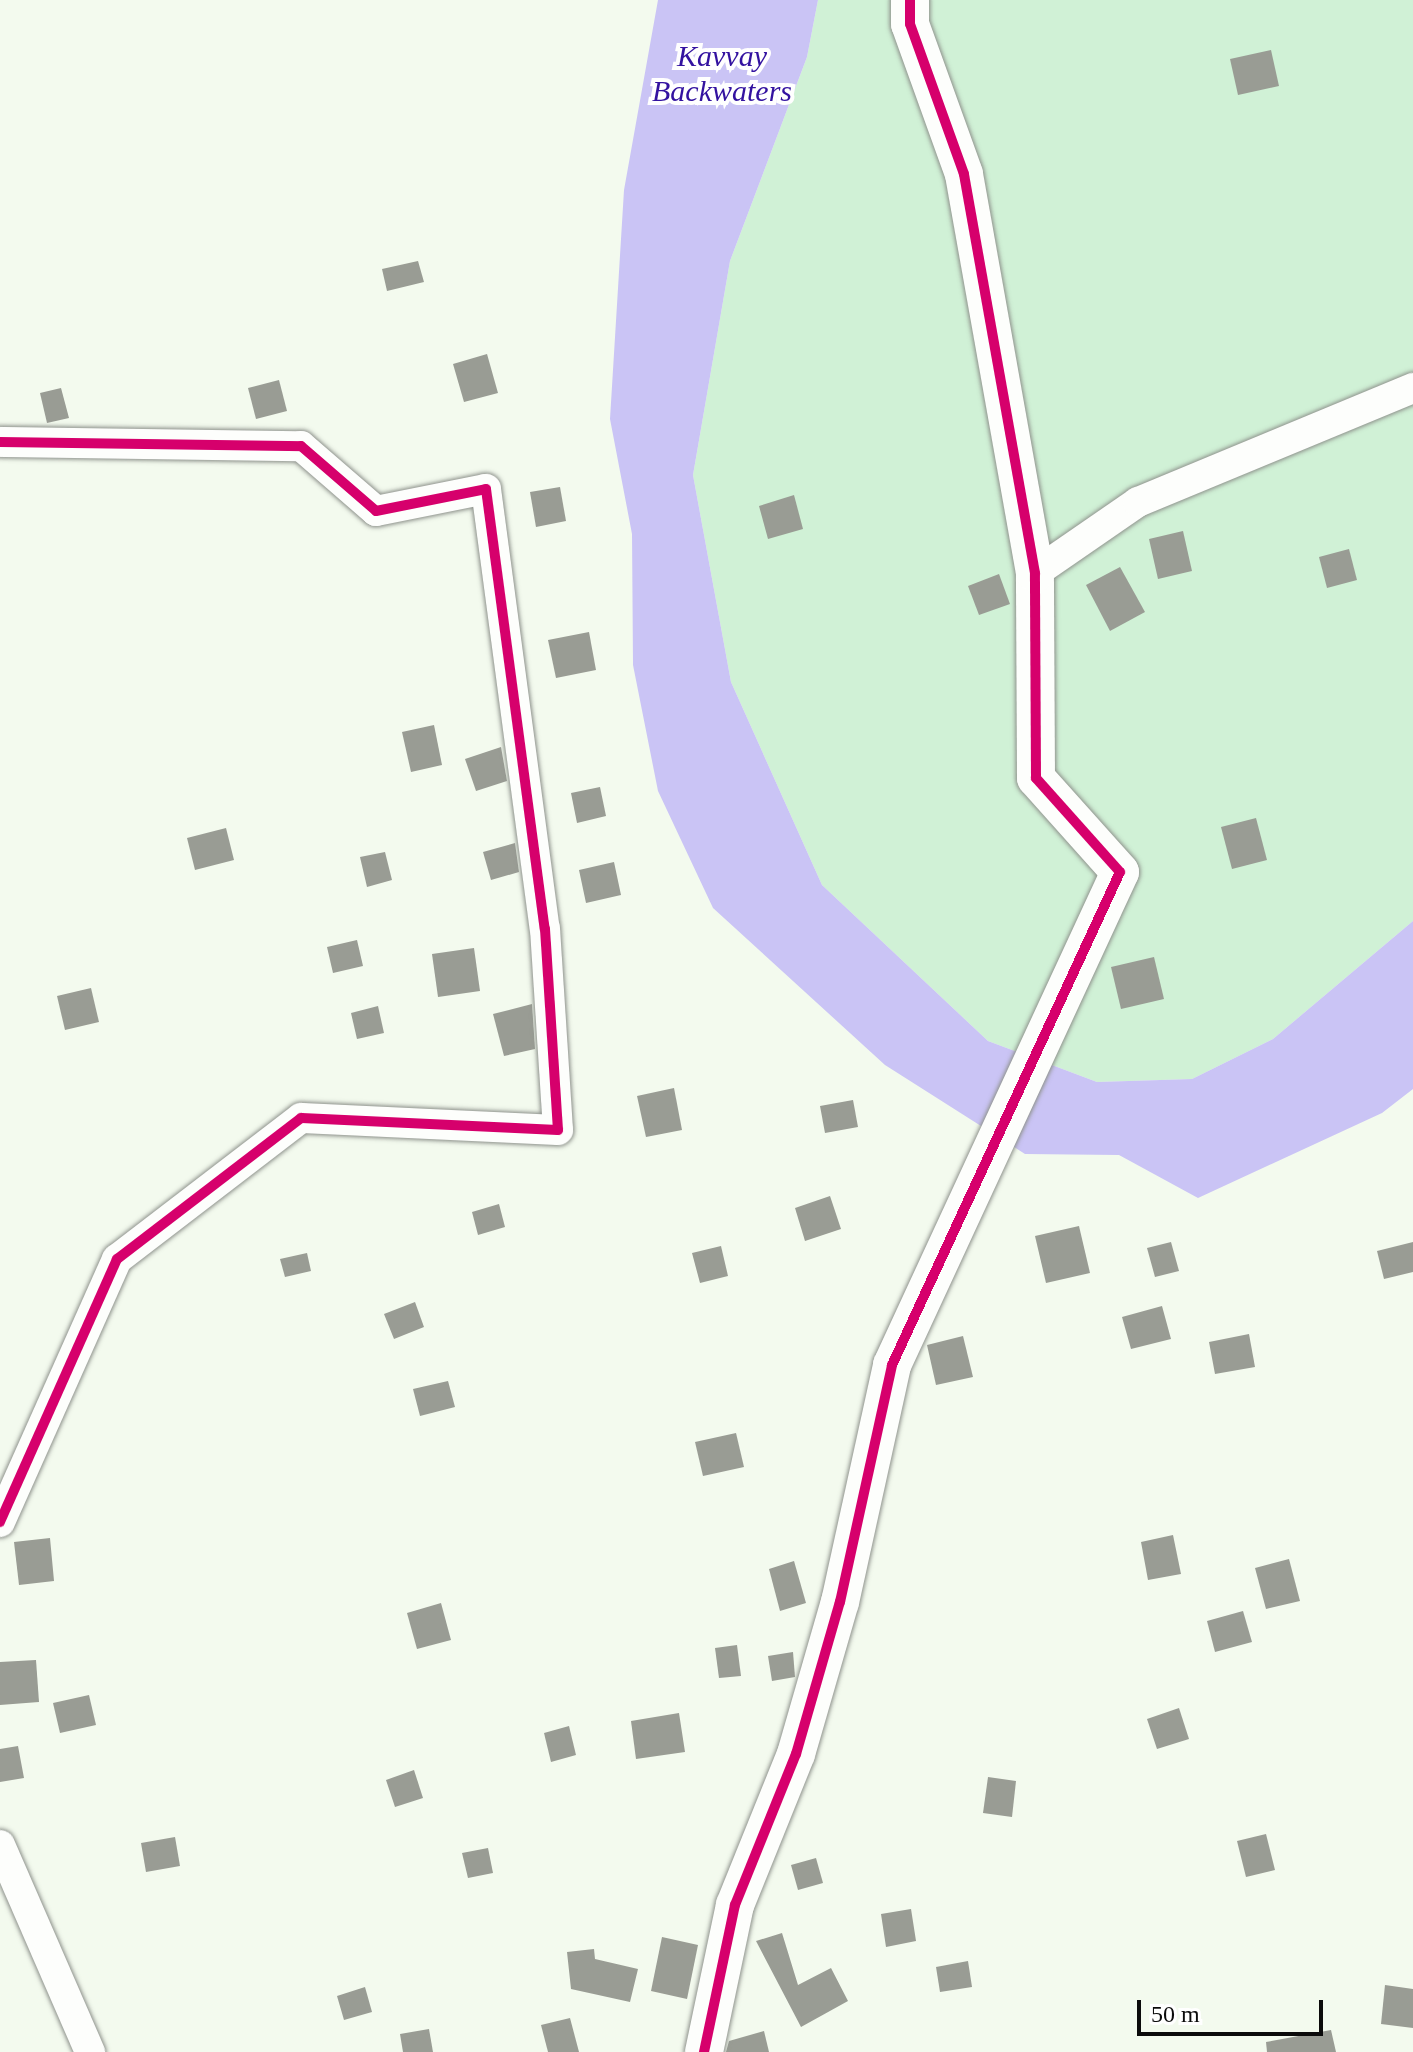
<!DOCTYPE html>
<style>
body{margin:0}
#map{position:relative;width:1413px;height:2052px;overflow:hidden;background:#f3faee;font-family:Georgia,serif}
div>[style]{position:absolute}
.green>*{inset:0;background:#d0f1d6}
.water>*{inset:0;background:#cac4f5}
.building>*{inset:0;background:#999c94}
.roads{filter:drop-shadow(0 0 2px #8f938d) drop-shadow(0 0 2px #8f938d)}
.minor>*{height:30px;margin:-15px;padding:0 15px;transform-origin:15px;border-radius:15px;background:#fdfefc}
.tertiary>*{height:38px;margin:-19px;padding:0 19px;transform-origin:19px;border-radius:19px;background:#fdfefc}
.cycleway>*{height:10px;margin:-5px;padding:0 5px;transform-origin:5px;border-radius:5px;background:#d6006c}
span{translate:-50% -50%;white-space:nowrap;text-align:center;line-height:1.15;-webkit-text-stroke:8px #fff;paint-order:stroke}
.water-label{font-size:30px;color:#3312a0;font-style:italic}
.scale{position:absolute;left:1137px;top:2000px;width:186px;height:36px;box-sizing:border-box;border:4px solid #0b0b0b;border-top:0;padding-left:10px;font-size:24px;line-height:28px;white-space:nowrap;color:#0b0b0b;-webkit-text-stroke:6px #fff;paint-order:stroke}
</style>
<div id="map">
<div class="green">
<div style="clip-path:polygon(818px 0,1413px 0,1413px 921px,1273px 1039px,1192px 1079px,1097px 1082px,988px 1041px,822px 885px,731px 682px,693px 475px,730px 261px,807px 57px)"></div>
</div>
<div class="water">
<div style="clip-path:polygon(658px 0,818px 0,807px 57px,730px 261px,693px 475px,731px 682px,822px 885px,988px 1041px,1097px 1082px,1192px 1079px,1273px 1039px,1413px 921px,1413px 1089px,1382px 1113px,1198px 1198px,1119px 1155px,1025px 1154px,885px 1065px,713px 908px,658px 791px,633px 665px,632px 534px,610px 419px,624px 190px)"></div>
</div>
<div class="building">
<div style="clip-path:polygon(1271px 50px,1279px 86px,1238px 95px,1230px 59px)"></div>
<div style="clip-path:polygon(418px 261px,424px 282px,387px 291px,382px 269px)"></div>
<div style="clip-path:polygon(487px 354px,498px 393px,464px 402px,453px 364px)"></div>
<div style="clip-path:polygon(279px 380px,287px 411px,256px 419px,248px 388px)"></div>
<div style="clip-path:polygon(61px 388px,69px 418px,47px 423px,40px 393px)"></div>
<div style="clip-path:polygon(560px 487px,566px 521px,536px 527px,530px 492px)"></div>
<div style="clip-path:polygon(794px 495px,803px 529px,768px 539px,759px 506px)"></div>
<div style="clip-path:polygon(1183px 531px,1192px 571px,1158px 579px,1149px 539px)"></div>
<div style="clip-path:polygon(1349px 549px,1357px 580px,1327px 588px,1319px 557px)"></div>
<div style="clip-path:polygon(1120px 567px,1145px 612px,1110px 631px,1086px 585px)"></div>
<div style="clip-path:polygon(999px 574px,1010px 604px,979px 615px,968px 586px)"></div>
<div style="clip-path:polygon(589px 632px,596px 670px,556px 678px,548px 640px)"></div>
<div style="clip-path:polygon(434px 725px,442px 765px,411px 772px,402px 732px)"></div>
<div style="clip-path:polygon(501px 747px,507px 781px,476px 791px,465px 759px)"></div>
<div style="clip-path:polygon(600px 787px,606px 816px,577px 823px,571px 793px)"></div>
<div style="clip-path:polygon(1256px 818px,1267px 860px,1232px 869px,1221px 827px)"></div>
<div style="clip-path:polygon(226px 828px,234px 860px,195px 870px,187px 838px)"></div>
<div style="clip-path:polygon(515px 843px,519px 872px,491px 880px,483px 852px)"></div>
<div style="clip-path:polygon(385px 852px,392px 880px,367px 887px,360px 857px)"></div>
<div style="clip-path:polygon(614px 862px,621px 895px,586px 903px,579px 870px)"></div>
<div style="clip-path:polygon(357px 940px,363px 966px,333px 973px,327px 947px)"></div>
<div style="clip-path:polygon(474px 948px,480px 991px,438px 997px,432px 954px)"></div>
<div style="clip-path:polygon(1154px 957px,1164px 999px,1121px 1009px,1111px 967px)"></div>
<div style="clip-path:polygon(91px 988px,99px 1022px,65px 1030px,57px 996px)"></div>
<div style="clip-path:polygon(532px 1004px,535px 1049px,504px 1056px,493px 1014px)"></div>
<div style="clip-path:polygon(378px 1006px,384px 1033px,357px 1039px,351px 1013px)"></div>
<div style="clip-path:polygon(674px 1088px,682px 1130px,646px 1137px,637px 1096px)"></div>
<div style="clip-path:polygon(853px 1100px,858px 1127px,825px 1133px,820px 1106px)"></div>
<div style="clip-path:polygon(830px 1196px,841px 1229px,805px 1241px,795px 1208px)"></div>
<div style="clip-path:polygon(499px 1204px,505px 1227px,478px 1235px,472px 1212px)"></div>
<div style="clip-path:polygon(1079px 1226px,1090px 1273px,1046px 1283px,1035px 1236px)"></div>
<div style="clip-path:polygon(1171px 1242px,1179px 1271px,1155px 1277px,1147px 1248px)"></div>
<div style="clip-path:polygon(1413px 1242px,1413px 1272px,1384px 1279px,1377px 1251px)"></div>
<div style="clip-path:polygon(721px 1246px,728px 1276px,700px 1283px,692px 1253px)"></div>
<div style="clip-path:polygon(307px 1253px,311px 1271px,285px 1277px,280px 1259px)"></div>
<div style="clip-path:polygon(415px 1302px,424px 1327px,394px 1339px,384px 1314px)"></div>
<div style="clip-path:polygon(1162px 1306px,1171px 1339px,1131px 1349px,1122px 1317px)"></div>
<div style="clip-path:polygon(1249px 1334px,1255px 1367px,1215px 1374px,1209px 1342px)"></div>
<div style="clip-path:polygon(963px 1336px,973px 1377px,936px 1385px,927px 1345px)"></div>
<div style="clip-path:polygon(448px 1381px,455px 1407px,420px 1416px,413px 1389px)"></div>
<div style="clip-path:polygon(736px 1433px,744px 1467px,703px 1476px,695px 1442px)"></div>
<div style="clip-path:polygon(1173px 1535px,1181px 1574px,1148px 1580px,1141px 1542px)"></div>
<div style="clip-path:polygon(50px 1538px,54px 1581px,19px 1585px,14px 1542px)"></div>
<div style="clip-path:polygon(1289px 1559px,1300px 1601px,1266px 1609px,1255px 1568px)"></div>
<div style="clip-path:polygon(794px 1561px,806px 1603px,780px 1611px,769px 1569px)"></div>
<div style="clip-path:polygon(441px 1603px,451px 1640px,417px 1649px,407px 1613px)"></div>
<div style="clip-path:polygon(1243px 1611px,1252px 1642px,1215px 1652px,1207px 1621px)"></div>
<div style="clip-path:polygon(737px 1645px,741px 1676px,719px 1678px,715px 1648px)"></div>
<div style="clip-path:polygon(793px 1652px,795px 1677px,772px 1681px,768px 1656px)"></div>
<div style="clip-path:polygon(36px 1660px,39px 1702px,0 1705px,0 1662px)"></div>
<div style="clip-path:polygon(89px 1695px,96px 1725px,60px 1733px,53px 1703px)"></div>
<div style="clip-path:polygon(1179px 1708px,1189px 1739px,1157px 1749px,1147px 1719px)"></div>
<div style="clip-path:polygon(679px 1713px,685px 1752px,636px 1759px,631px 1721px)"></div>
<div style="clip-path:polygon(569px 1726px,576px 1755px,551px 1762px,544px 1733px)"></div>
<div style="clip-path:polygon(18px 1746px,24px 1778px,0 1782px,0 1749px)"></div>
<div style="clip-path:polygon(414px 1770px,423px 1798px,395px 1807px,386px 1780px)"></div>
<div style="clip-path:polygon(988px 1777px,1016px 1781px,1012px 1817px,983px 1813px)"></div>
<div style="clip-path:polygon(1266px 1834px,1275px 1870px,1246px 1877px,1237px 1841px)"></div>
<div style="clip-path:polygon(175px 1837px,180px 1866px,146px 1872px,141px 1843px)"></div>
<div style="clip-path:polygon(488px 1848px,493px 1873px,468px 1878px,462px 1853px)"></div>
<div style="clip-path:polygon(816px 1858px,823px 1883px,798px 1890px,791px 1865px)"></div>
<div style="clip-path:polygon(911px 1909px,916px 1941px,886px 1947px,881px 1914px)"></div>
<div style="clip-path:polygon(782px 1933px,798px 1985px,831px 1968px,848px 2001px,801px 2027px,756px 1941px)"></div>
<div style="clip-path:polygon(662px 1937px,698px 1945px,687px 1999px,651px 1991px)"></div>
<div style="clip-path:polygon(594px 1949px,595px 1959px,638px 1969px,630px 2002px,571px 1989px,567px 1952px)"></div>
<div style="clip-path:polygon(968px 1961px,972px 1987px,940px 1992px,936px 1967px)"></div>
<div style="clip-path:polygon(1385px 1985px,1413px 1989px,1413px 2028px,1381px 2024px)"></div>
<div style="clip-path:polygon(365px 1987px,372px 2012px,344px 2020px,337px 1996px)"></div>
<div style="clip-path:polygon(570px 2018px,579px 2052px,548px 2052px,541px 2025px)"></div>
<div style="clip-path:polygon(429px 2029px,433px 2052px,403px 2052px,400px 2034px)"></div>
<div style="clip-path:polygon(1331px 2030px,1336px 2052px,1267px 2052px,1266px 2042px)"></div>
<div style="clip-path:polygon(764px 2031px,769px 2052px,726px 2052px,729px 2041px)"></div>
</div>
<div class="roads">
<div class="minor">
<div style="left:0;top:442px;width:301px;rotate:0.8deg"></div>
<div style="left:301px;top:446px;width:99px;rotate:40.9deg"></div>
<div style="left:376px;top:511px;width:112px;rotate:-11.3deg"></div>
<div style="left:486px;top:489px;width:444px;rotate:82.4deg"></div>
<div style="left:545px;top:929px;width:201px;rotate:86.3deg"></div>
<div style="left:558px;top:1130px;width:257px;rotate:-177.3deg"></div>
<div style="left:301px;top:1118px;width:232px;rotate:142.5deg"></div>
<div style="left:117px;top:1259px;width:288px;rotate:114deg"></div>
<div style="left:1035px;top:573px;width:125px;rotate:-34.6deg"></div>
<div style="left:1138px;top:502px;width:298px;rotate:-22.5deg"></div>
<div style="left:0;top:1845px;width:226px;rotate:66.5deg"></div>
</div>
<div class="tertiary">
<div style="left:704px;top:2052px;width:150px;rotate:-78.1deg"></div>
<div style="left:735px;top:1905px;width:163px;rotate:-68deg"></div>
<div style="left:796px;top:1754px;width:158px;rotate:-73.9deg"></div>
<div style="left:840px;top:1602px;width:243px;rotate:-77.6deg"></div>
<div style="left:892px;top:1365px;width:543px;rotate:-65.18deg"></div>
<div style="left:1120px;top:872px;width:126px;rotate:-131.8deg"></div>
<div style="left:1036px;top:778px;width:205px;rotate:-90.3deg"></div>
<div style="left:1035px;top:573px;width:405px;rotate:-100.1deg"></div>
<div style="left:964px;top:174px;width:159px;rotate:-109.8deg"></div>
<div style="left:910px;top:24px;width:24px;rotate:-90deg"></div>
</div>
</div>
<div class="cycleway">
<div style="left:0;top:442px;width:301px;rotate:0.8deg"></div>
<div style="left:301px;top:446px;width:99px;rotate:40.9deg"></div>
<div style="left:376px;top:511px;width:112px;rotate:-11.3deg"></div>
<div style="left:486px;top:489px;width:444px;rotate:82.4deg"></div>
<div style="left:545px;top:929px;width:201px;rotate:86.3deg"></div>
<div style="left:558px;top:1130px;width:257px;rotate:-177.3deg"></div>
<div style="left:301px;top:1118px;width:232px;rotate:142.5deg"></div>
<div style="left:117px;top:1259px;width:288px;rotate:114deg"></div>
<div style="left:704px;top:2052px;width:150px;rotate:-78.1deg"></div>
<div style="left:735px;top:1905px;width:163px;rotate:-68deg"></div>
<div style="left:796px;top:1754px;width:158px;rotate:-73.9deg"></div>
<div style="left:840px;top:1602px;width:243px;rotate:-77.6deg"></div>
<div style="left:892px;top:1365px;width:543px;rotate:-65.18deg"></div>
<div style="left:1120px;top:872px;width:126px;rotate:-131.8deg"></div>
<div style="left:1036px;top:778px;width:205px;rotate:-90.3deg"></div>
<div style="left:1035px;top:573px;width:405px;rotate:-100.1deg"></div>
<div style="left:964px;top:174px;width:159px;rotate:-109.8deg"></div>
<div style="left:910px;top:24px;width:24px;rotate:-90deg"></div>
</div>
<div class="water-label">
<span style="left:722px;top:73px">Kavvay<br>Backwaters</span>
</div>
<div class="scale">50 m</div>
</div>
